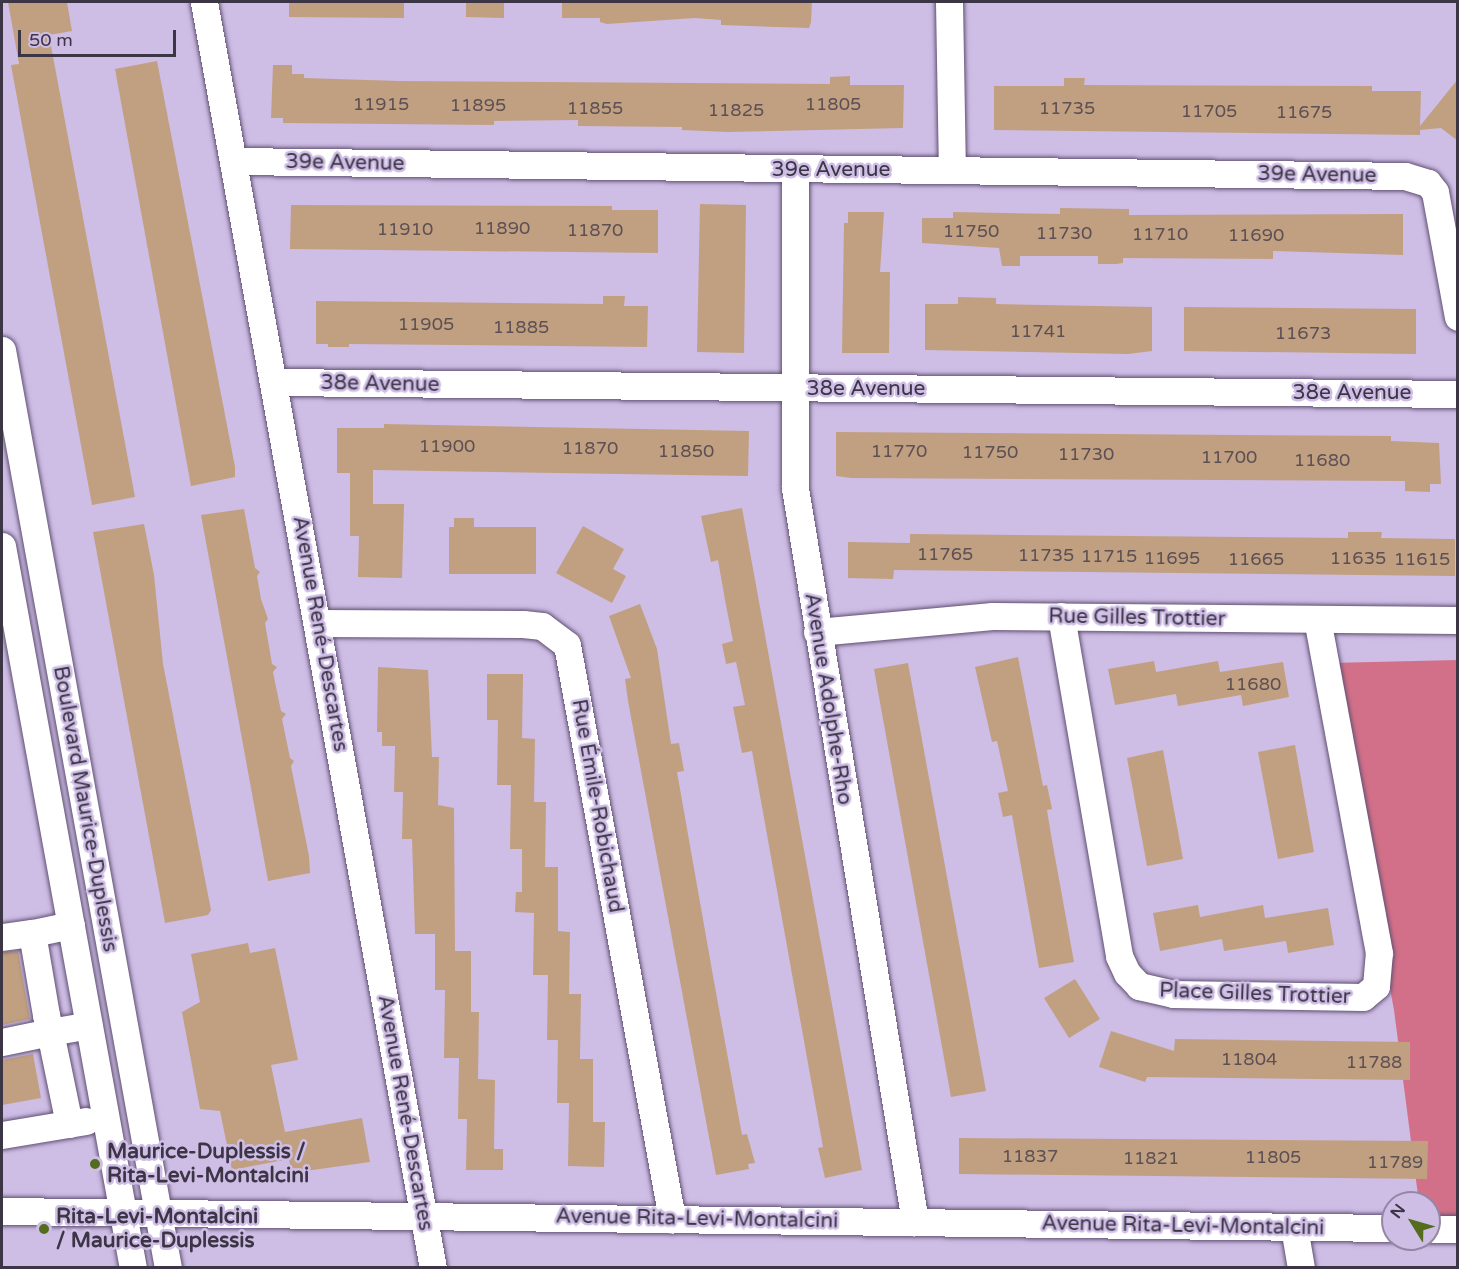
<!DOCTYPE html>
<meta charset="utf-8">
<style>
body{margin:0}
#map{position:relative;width:1459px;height:1269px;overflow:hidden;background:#cebde5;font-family:"Varela Round",sans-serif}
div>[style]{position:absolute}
.green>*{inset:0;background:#d37089}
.building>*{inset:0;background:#c1a081}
.roads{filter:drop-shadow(0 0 2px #605073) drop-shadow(0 0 2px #605073)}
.minor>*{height:27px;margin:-13.5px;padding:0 13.5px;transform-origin:13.5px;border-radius:13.5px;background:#fff}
.dots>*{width:16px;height:16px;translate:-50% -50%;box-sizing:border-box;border:3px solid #cebde5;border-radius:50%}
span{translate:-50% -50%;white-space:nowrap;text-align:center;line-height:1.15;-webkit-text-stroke:5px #cebde5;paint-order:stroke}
.number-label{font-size:18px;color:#5d5054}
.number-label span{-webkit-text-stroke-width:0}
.street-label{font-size:21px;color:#3c3545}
.poi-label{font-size:21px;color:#3c3545;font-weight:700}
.left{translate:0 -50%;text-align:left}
.frame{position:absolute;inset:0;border:3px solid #3c3545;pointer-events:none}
.north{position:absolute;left:1381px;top:1191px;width:60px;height:60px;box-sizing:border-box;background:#cebde5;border:2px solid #9487a5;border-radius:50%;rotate:307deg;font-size:16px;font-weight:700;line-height:24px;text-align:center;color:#3c3545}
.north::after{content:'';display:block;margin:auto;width:21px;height:27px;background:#546c1e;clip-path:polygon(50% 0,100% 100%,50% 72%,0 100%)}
.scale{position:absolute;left:18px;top:30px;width:158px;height:27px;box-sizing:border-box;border:3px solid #3c3545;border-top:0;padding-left:8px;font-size:18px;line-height:21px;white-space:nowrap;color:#3c3545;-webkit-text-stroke:4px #cebde5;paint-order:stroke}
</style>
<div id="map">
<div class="green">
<div style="clip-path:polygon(1457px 660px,1457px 1218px,1429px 1218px,1429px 1203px,1419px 1203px,1394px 1010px,1330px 663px)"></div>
</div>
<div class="building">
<div style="clip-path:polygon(8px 2px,67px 2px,72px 31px,49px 35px,135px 497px,92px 505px,11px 65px,19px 64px)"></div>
<div style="clip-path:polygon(289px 2px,404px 2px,404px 18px,289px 17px)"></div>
<div style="clip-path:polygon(466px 2px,504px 2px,504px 18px,466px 17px)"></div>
<div style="clip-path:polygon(562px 2px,812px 2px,811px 22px,809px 28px,721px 25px,721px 20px,695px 18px,607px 24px,600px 22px,600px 18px,562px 18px)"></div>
<div style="clip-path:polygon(157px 61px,235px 467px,235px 477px,191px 486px,115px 69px)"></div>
<div style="clip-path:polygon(273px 65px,292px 65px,292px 74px,304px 74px,304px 78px,399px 81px,830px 84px,830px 77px,850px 76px,850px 85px,904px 85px,903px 128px,728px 132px,682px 130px,682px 127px,578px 126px,578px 120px,494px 121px,494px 125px,283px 123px,283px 118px,271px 118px)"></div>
<div style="clip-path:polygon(1064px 78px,1085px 78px,1084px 85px,1372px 86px,1372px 91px,1421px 91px,1420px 126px,1458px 79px,1458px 141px,1441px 128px,1420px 130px,1420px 135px,994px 130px,994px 86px,1064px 86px)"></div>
<div style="clip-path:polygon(700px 204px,746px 205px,744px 353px,697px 352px)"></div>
<div style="clip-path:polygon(291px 205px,612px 206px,612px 210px,658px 210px,658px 253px,290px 249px)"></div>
<div style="clip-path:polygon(1060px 208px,1129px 209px,1129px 215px,1403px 214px,1403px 255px,1273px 251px,1273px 259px,1123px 258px,1123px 263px,1116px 264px,1098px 264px,1098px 256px,1020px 256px,1020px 266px,1002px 266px,999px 248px,922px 243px,922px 218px,953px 218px,953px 212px,1060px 214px)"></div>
<div style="clip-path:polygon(848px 212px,884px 212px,880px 272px,890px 272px,889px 353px,842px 353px,844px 223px,848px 223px)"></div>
<div style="clip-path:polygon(603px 296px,625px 296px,624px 306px,648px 306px,647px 347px,349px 344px,349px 347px,328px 347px,328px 344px,316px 344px,316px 301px,603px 304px)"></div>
<div style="clip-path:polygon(958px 297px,996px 298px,996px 304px,1152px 307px,1152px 351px,1128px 354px,925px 350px,925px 304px,958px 304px)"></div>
<div style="clip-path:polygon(1184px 307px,1416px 309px,1416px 354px,1184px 351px)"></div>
<div style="clip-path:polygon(384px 424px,749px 431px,748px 476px,373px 470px,373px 504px,404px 504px,402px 578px,358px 577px,359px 536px,350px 536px,350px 473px,337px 473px,337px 428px,384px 428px)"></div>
<div style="clip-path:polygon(836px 432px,1391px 436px,1391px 441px,1439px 443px,1441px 484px,1430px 484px,1430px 492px,1405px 491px,1405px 481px,851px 478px,836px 476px)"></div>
<div style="clip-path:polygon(742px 508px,862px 1170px,825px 1178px,818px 1148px,823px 1147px,752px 751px,742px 753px,733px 707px,745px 705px,736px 662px,726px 664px,722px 644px,733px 641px,725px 600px,718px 560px,711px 562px,701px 516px)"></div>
<div style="clip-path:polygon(244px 509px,255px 568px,260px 572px,257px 576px,261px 599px,268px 619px,265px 623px,272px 664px,277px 667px,273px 672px,281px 711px,286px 714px,282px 719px,290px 758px,294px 761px,291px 766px,309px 856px,310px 873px,268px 881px,201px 515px)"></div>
<div style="clip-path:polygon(454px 518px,474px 518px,474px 527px,536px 527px,536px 574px,449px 574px,449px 527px,454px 527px)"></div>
<div style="clip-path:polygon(144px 524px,154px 575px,163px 664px,211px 910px,208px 915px,165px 923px,93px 532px)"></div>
<div style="clip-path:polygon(583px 526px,624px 549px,613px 569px,626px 576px,612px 603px,556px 573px)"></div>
<div style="clip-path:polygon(1348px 532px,1382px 532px,1381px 538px,1455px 539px,1455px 576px,894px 570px,893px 579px,848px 578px,848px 542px,910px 543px,910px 534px,1348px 538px)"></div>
<div style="clip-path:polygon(640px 604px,657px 649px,671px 744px,679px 743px,684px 771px,677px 772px,713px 976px,742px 1135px,747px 1134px,755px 1163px,748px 1164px,749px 1169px,716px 1175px,628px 701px,625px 679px,631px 678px,609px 616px)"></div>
<div style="clip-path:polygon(1018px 657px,1043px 786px,1047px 785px,1052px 809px,1047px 810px,1051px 835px,1074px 962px,1039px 968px,1012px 815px,1003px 817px,998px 793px,1008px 791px,997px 741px,992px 742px,975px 667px)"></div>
<div style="clip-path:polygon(1154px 661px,1156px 672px,1218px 661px,1220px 672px,1283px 662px,1289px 697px,1243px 706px,1241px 695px,1178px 706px,1176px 694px,1115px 705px,1108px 669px)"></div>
<div style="clip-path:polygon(908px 663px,986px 1091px,951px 1097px,874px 669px)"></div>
<div style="clip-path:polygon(378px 667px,428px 670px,432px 757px,439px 757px,438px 805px,454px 808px,455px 951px,471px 951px,471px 1012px,479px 1012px,478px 1079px,495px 1080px,494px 1149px,503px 1149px,503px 1170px,466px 1170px,467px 1119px,458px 1119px,459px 1058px,444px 1058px,445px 990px,435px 990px,435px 934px,415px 934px,412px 839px,402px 839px,403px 792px,394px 792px,395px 746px,382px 746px,382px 732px,377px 732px)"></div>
<div style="clip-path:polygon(487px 674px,523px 674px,522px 738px,535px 739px,534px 802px,546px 802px,545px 867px,558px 867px,558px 931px,570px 932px,569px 994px,581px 994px,580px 1059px,593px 1059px,593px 1122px,605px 1122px,604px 1167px,568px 1166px,569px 1103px,557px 1103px,558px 1040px,547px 1040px,548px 975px,533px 975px,534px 913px,515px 912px,516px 892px,522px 892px,522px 849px,510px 849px,511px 785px,497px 785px,498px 720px,487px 720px)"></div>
<div style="clip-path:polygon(1295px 745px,1314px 852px,1278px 859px,1258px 752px)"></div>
<div style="clip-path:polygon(1163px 750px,1183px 859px,1147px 866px,1127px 758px)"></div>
<div style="clip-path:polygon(1198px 905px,1200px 917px,1263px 905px,1265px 918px,1328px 908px,1334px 945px,1288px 953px,1286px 941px,1224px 951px,1222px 939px,1160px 951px,1153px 913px)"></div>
<div style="clip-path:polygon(248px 943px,250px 953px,275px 948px,298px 1060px,271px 1065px,285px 1132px,362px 1118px,370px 1162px,291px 1173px,289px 1159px,232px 1170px,220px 1111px,200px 1109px,182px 1012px,200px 1002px,191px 954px)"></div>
<div style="clip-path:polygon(18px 951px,30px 1019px,2px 1025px,2px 952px)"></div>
<div style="clip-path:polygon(1075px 979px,1100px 1019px,1069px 1038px,1044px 998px)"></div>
<div style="clip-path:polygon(1111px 1031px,1174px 1051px,1175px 1039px,1410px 1042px,1410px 1080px,1147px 1077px,1145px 1082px,1099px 1067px)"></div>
<div style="clip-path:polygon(33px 1054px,41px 1098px,2px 1105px,2px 1060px)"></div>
<div style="clip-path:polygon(959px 1138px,1428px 1141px,1427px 1179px,959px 1174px)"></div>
</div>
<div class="roads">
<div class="minor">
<div style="left:204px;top:2px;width:1287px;rotate:79.75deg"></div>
<div style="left:949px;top:2px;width:168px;rotate:89deg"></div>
<div style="left:233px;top:161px;width:1172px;rotate:0.73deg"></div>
<div style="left:1405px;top:176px;width:24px;rotate:17deg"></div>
<div style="left:1428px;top:183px;width:11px;rotate:52deg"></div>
<div style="left:1435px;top:192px;width:127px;rotate:79.6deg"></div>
<div style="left:795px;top:171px;width:317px;rotate:90deg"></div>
<div style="left:795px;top:488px;width:744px;rotate:80.71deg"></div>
<div style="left:2px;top:350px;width:933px;rotate:79.75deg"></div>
<div style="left:274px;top:382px;width:1184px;rotate:0.58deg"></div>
<div style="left:2px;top:546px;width:734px;rotate:79.72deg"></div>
<div style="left:1061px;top:616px;width:345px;rotate:80.3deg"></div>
<div style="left:1119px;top:956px;width:19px;rotate:65deg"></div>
<div style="left:1127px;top:973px;width:18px;rotate:47deg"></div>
<div style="left:1139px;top:986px;width:35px;rotate:13deg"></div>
<div style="left:1173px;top:994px;width:190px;rotate:0.9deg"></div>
<div style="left:1363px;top:997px;width:17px;rotate:-40deg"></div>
<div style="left:1376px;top:986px;width:33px;rotate:-85deg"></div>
<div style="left:1379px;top:953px;width:339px;rotate:-100.5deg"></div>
<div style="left:318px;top:623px;width:205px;rotate:0.3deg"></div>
<div style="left:523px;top:624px;width:19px;rotate:6deg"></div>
<div style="left:542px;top:626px;width:31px;rotate:37deg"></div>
<div style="left:567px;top:645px;width:584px;rotate:79.63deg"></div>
<div style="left:817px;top:632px;width:176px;rotate:-5.2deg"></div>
<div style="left:992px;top:616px;width:466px;rotate:0.5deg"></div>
<div style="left:71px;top:925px;width:40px;rotate:168deg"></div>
<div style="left:32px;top:933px;width:83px;rotate:80.3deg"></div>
<div style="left:46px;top:1015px;width:17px;rotate:77deg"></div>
<div style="left:50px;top:1032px;width:39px;rotate:-10deg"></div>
<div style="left:2px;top:937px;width:30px;rotate:-8deg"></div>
<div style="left:2px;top:1042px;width:49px;rotate:-11.8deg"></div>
<div style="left:50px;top:1032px;width:94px;rotate:78.3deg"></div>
<div style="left:2px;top:1135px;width:85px;rotate:-9.5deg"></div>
<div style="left:2px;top:1211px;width:1391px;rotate:0.7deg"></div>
<div style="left:1294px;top:1227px;width:42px;rotate:80.3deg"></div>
<div style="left:1429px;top:1229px;width:29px"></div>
</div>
</div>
<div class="dots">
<div style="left:95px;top:1164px;background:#546c1e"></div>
<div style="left:44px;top:1229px;background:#546c1e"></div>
</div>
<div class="number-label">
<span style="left:381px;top:104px">11915</span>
<span style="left:833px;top:104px">11805</span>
<span style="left:478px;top:105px">11895</span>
<span style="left:595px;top:108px">11855</span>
<span style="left:1067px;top:108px">11735</span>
<span style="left:736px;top:110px">11825</span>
<span style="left:1209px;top:111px">11705</span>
<span style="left:1304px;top:112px">11675</span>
<span style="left:502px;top:228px">11890</span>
<span style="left:405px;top:229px">11910</span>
<span style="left:595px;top:230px">11870</span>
<span style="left:971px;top:231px">11750</span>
<span style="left:1064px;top:233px">11730</span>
<span style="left:1160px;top:234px">11710</span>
<span style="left:1256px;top:235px">11690</span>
<span style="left:426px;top:324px">11905</span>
<span style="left:521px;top:327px">11885</span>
<span style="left:1038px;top:331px">11741</span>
<span style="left:1303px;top:333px">11673</span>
<span style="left:447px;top:446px">11900</span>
<span style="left:590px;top:448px">11870</span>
<span style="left:686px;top:451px">11850</span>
<span style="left:899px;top:451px">11770</span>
<span style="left:990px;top:452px">11750</span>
<span style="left:1086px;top:454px">11730</span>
<span style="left:1229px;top:457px">11700</span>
<span style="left:1322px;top:460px">11680</span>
<span style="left:945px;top:554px">11765</span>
<span style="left:1046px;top:555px">11735</span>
<span style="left:1109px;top:556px">11715</span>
<span style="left:1172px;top:558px">11695</span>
<span style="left:1358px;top:558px">11635</span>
<span style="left:1256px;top:559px">11665</span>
<span style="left:1422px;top:559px">11615</span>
<span style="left:1253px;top:684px">11680</span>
<span style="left:1249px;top:1059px">11804</span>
<span style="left:1374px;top:1062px">11788</span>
<span style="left:1030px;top:1156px">11837</span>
<span style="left:1273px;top:1157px">11805</span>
<span style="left:1151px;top:1158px">11821</span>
<span style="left:1395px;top:1162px">11789</span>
</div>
<div class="street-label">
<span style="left:345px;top:163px;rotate:1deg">39e Avenue</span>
<span style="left:831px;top:170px">39e Avenue</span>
<span style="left:1317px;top:175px;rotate:1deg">39e Avenue</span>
<span style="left:380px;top:384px;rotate:1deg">38e Avenue</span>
<span style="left:866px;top:389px">38e Avenue</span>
<span style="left:1352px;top:393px">38e Avenue</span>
<span style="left:1137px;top:618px;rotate:1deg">Rue Gilles Trottier</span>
<span style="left:320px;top:634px;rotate:80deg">Avenue René-Descartes</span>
<span style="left:828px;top:699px;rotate:81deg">Avenue Adolphe-Rho</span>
<span style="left:597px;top:806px;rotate:80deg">Rue Émile-Robichaud</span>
<span style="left:85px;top:809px;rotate:80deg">Boulevard Maurice-Duplessis</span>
<span style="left:1255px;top:994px;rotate:2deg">Place Gilles Trottier</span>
<span style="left:405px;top:1113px;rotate:80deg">Avenue René-Descartes</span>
<span style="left:697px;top:1219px;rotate:1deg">Avenue Rita-Levi-Montalcini</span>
<span style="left:1183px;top:1226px;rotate:1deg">Avenue Rita-Levi-Montalcini</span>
</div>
<div class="poi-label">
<span class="left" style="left:107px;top:1164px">Maurice-Duplessis /<br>Rita-Levi-Montalcini</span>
<span class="left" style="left:56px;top:1229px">Rita-Levi-Montalcini<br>/ Maurice-Duplessis</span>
</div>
<div class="frame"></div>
<div class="north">N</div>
<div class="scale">50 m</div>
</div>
